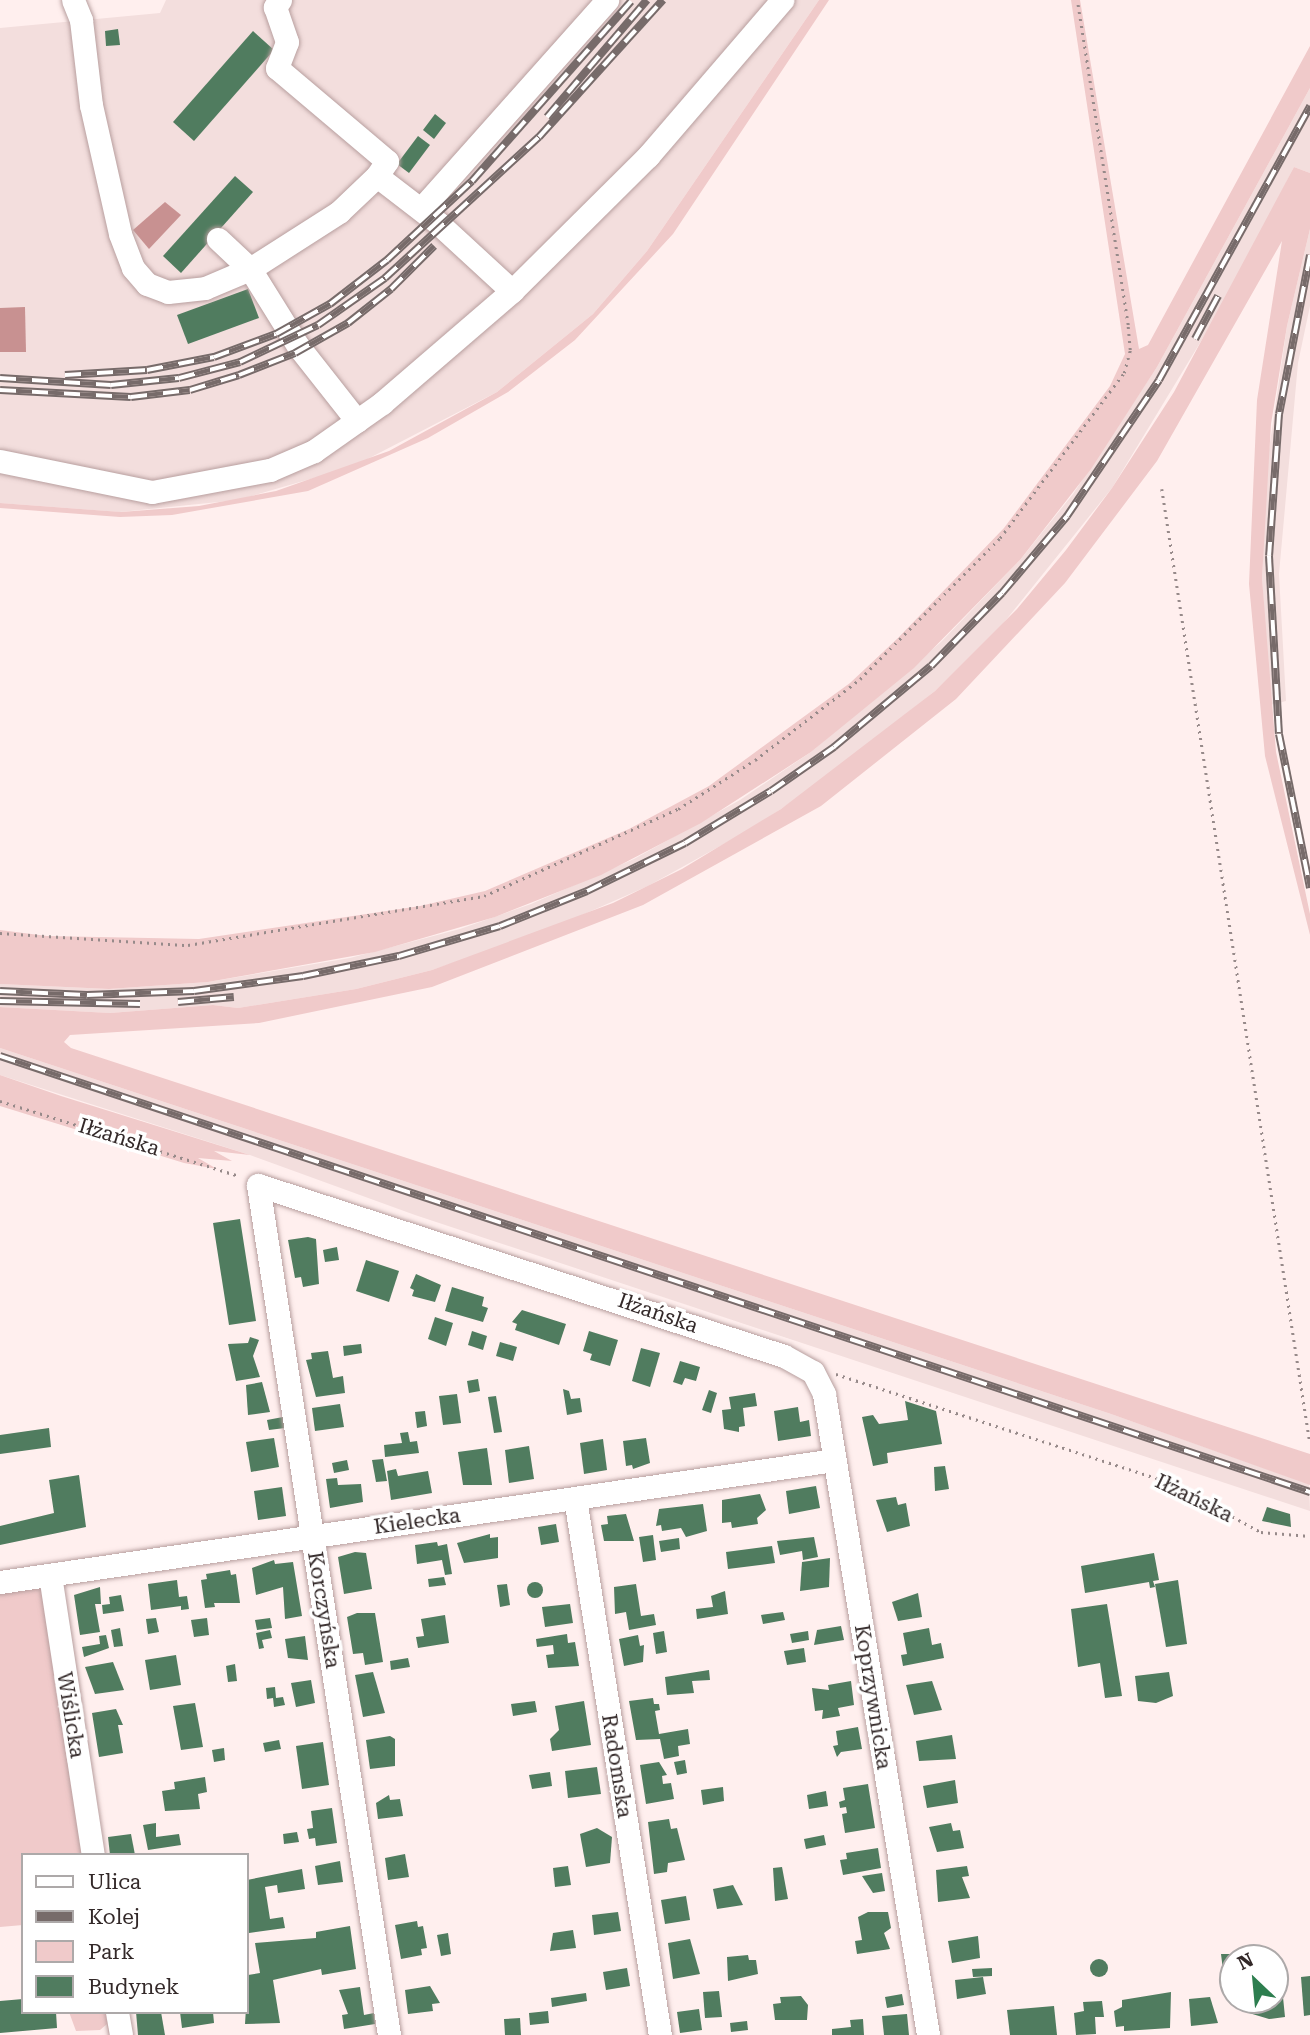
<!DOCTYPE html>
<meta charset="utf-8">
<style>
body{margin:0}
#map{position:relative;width:1310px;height:2035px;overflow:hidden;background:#ffefee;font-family:"Roboto Serif",serif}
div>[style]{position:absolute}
.built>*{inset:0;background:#f3dedd}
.green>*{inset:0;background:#f0caca}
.water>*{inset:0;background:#c89191}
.building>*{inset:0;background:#507c5f}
.round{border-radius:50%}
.path>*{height:2.5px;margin-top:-1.25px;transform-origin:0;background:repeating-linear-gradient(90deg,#978a8a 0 2px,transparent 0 7px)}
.roads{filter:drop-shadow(0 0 2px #b89f9f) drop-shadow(0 0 2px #b89f9f)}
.minor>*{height:23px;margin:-11.5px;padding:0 11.5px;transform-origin:11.5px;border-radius:11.5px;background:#fff}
.rail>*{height:8px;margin-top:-4px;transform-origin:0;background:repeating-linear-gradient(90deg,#fff 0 16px,#776b6a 0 32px);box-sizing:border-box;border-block:2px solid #776b6a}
span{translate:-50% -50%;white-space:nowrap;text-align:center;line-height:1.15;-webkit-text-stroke:7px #fff;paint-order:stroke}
.street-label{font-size:21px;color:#332929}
.legend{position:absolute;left:21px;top:1853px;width:228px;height:161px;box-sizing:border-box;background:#fff;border:2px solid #ada9a9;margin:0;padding:9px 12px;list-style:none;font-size:21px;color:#332929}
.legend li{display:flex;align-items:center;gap:14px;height:35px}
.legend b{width:35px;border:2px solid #ada9a9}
.north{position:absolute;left:1219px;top:1944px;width:70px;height:70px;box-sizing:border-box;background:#fff;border:2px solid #ada9a9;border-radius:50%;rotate:334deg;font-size:19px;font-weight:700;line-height:28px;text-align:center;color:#332929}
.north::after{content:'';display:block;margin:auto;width:24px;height:32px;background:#2d7e4f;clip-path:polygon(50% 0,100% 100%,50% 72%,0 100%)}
</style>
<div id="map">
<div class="built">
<div style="clip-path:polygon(166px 0,819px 0,647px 251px,593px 314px,497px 392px,352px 467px,238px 500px,120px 512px,0 503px,0 28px,160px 13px)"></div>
<div style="clip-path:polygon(1310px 88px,1310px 173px,1294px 167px,1232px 290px,1112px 488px,993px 636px,935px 691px,814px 787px,749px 830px,648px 886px,541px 933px,432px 970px,356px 989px,238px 1008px,213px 1005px,110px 1013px,0 1007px,0 984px,109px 989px,208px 982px,350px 958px,460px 929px,531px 904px,634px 859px,740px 800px,811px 752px,941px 642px,1020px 560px,1073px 494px,1157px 367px)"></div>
<div style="clip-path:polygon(1310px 229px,1310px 306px,1298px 363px,1279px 574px,1286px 701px,1270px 705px,1262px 578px,1266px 470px,1287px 326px)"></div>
<div style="clip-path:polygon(0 1048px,1111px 1414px,1309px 1484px,1310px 1511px,415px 1215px,250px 1155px,0 1075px)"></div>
</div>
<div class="green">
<div style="clip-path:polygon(819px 0,829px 0,673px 234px,575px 340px,508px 392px,428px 438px,308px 491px,172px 515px,120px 517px,0 508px,0 503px,121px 512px,199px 506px,276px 491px,389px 451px,497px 392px,593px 314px,647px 251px)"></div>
<div style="clip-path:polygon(1071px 0,1080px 0,1139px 349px,1148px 345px,1310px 46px,1310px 88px,1157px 367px,1091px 469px,1020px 560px,914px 668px,811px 752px,701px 823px,601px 875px,495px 917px,375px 952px,208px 982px,109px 989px,0 984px,0 930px,47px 936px,199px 939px,420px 906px,485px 891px,629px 829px,709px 786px,850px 683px,898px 638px,1004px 528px,1110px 386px,1125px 354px)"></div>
<div style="clip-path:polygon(1294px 167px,1310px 173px,1310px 229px,1287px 326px,1271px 424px,1262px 578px,1276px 752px,1310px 914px,1310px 935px,1265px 756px,1249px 584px,1257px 400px,1282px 241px,1157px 461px,1065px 583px,956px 699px,821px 806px,643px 905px,432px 987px,259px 1023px,70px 1035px,64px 1042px,71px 1048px,1310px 1454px,1310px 1485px,1111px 1414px,0 1048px,0 1007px,110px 1013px,213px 1005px,238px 1008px,356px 989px,432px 970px,613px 903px,682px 869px,781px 809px,935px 691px,1017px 609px,1066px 550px,1112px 488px,1174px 392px)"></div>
<div style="clip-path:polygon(0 1075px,61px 1096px,250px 1155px,214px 1151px,232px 1161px,198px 1158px,217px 1169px,184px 1163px,0 1106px)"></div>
<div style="clip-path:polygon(33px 1584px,44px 1588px,89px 1855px,23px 1855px,23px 1925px,0 1927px,0 1589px)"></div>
<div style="clip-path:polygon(69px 2012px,113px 2012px,117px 2035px,109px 2035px,107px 2024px,100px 2030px,76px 2031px)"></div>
</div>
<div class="water">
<div style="clip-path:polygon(165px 202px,181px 215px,149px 249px,133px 230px)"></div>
<div style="clip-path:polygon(25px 307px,26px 352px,0 352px,0 308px)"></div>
</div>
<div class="building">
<div style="clip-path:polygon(118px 29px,120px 45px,106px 46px,105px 31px)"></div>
<div style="clip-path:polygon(253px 31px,274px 50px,194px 141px,173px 122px)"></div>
<div style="clip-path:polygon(435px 114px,446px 123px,434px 139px,423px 130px)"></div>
<div style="clip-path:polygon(418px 136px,430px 145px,409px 173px,397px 164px)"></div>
<div style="clip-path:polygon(235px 176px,253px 192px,181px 273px,163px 256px)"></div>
<div style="clip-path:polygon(248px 289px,259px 318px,188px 344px,177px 315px)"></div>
<div style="clip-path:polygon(240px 1219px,256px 1321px,229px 1325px,213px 1223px)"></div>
<div style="clip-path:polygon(308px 1237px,316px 1239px,319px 1284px,303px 1287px,301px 1277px,295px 1278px,288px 1240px)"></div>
<div style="clip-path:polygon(337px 1247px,339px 1260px,325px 1262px,323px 1250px)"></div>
<div style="clip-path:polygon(366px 1260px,399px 1271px,389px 1302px,356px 1291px)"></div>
<div style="clip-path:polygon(416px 1274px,441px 1285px,435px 1302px,412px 1296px,414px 1290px,410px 1288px)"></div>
<div style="clip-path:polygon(452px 1287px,484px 1297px,482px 1306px,488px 1308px,483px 1322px,445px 1311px)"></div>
<div style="clip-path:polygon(522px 1310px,566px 1324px,559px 1345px,515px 1330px,517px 1324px,512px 1322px)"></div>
<div style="clip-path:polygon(435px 1317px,453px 1323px,446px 1346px,428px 1339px)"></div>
<div style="clip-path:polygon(472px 1331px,487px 1336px,483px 1350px,468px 1345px)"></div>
<div style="clip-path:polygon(589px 1331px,618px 1340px,610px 1366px,590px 1360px,592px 1354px,583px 1351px)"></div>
<div style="clip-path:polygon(250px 1337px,259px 1340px,253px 1356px,260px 1377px,236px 1381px,228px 1344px,248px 1343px)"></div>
<div style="clip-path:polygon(500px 1342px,517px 1347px,513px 1361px,496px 1356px)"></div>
<div style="clip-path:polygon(361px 1344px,362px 1353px,344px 1356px,343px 1346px)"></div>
<div style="clip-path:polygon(641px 1348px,660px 1353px,650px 1387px,632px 1381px)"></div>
<div style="clip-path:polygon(328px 1351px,333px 1378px,343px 1376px,345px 1393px,316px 1397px,306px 1360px,312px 1359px,311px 1353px)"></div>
<div style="clip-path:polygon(680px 1361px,700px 1367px,696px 1381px,685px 1378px,682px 1385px,673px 1382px)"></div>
<div style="clip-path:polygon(478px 1379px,480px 1391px,469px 1393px,467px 1381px)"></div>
<div style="clip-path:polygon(262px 1382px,270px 1412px,248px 1415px,246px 1385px)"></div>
<div style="clip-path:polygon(563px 1389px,569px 1391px,571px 1399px,580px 1398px,582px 1412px,567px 1415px)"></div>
<div style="clip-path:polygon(709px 1390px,717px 1393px,711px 1413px,702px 1410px)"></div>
<div style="clip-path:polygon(755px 1393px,757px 1406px,743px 1408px,745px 1426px,739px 1427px,739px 1432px,724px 1429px,722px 1410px,731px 1409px,729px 1397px)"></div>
<div style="clip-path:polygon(457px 1394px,461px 1423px,443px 1425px,439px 1396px)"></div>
<div style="clip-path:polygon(496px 1396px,502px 1432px,494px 1433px,488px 1397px)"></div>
<div style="clip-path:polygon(905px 1401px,936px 1411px,942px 1444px,887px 1453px,888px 1463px,873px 1466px,862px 1417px,873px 1415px,879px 1424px,908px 1420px)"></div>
<div style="clip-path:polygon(340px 1404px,344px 1427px,315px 1431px,312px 1408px)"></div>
<div style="clip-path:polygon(798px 1407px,800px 1422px,809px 1420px,811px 1436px,778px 1441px,774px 1411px)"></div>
<div style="clip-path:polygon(425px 1411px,427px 1426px,417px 1428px,415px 1412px)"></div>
<div style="clip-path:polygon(283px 1417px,285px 1428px,269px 1430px,267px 1420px)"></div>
<div style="clip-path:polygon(49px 1428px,51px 1447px,0 1454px,0 1435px)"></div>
<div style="clip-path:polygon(408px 1432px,410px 1442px,417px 1441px,419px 1453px,385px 1457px,384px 1445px,402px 1443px,400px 1433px)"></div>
<div style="clip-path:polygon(274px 1438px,279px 1467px,251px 1472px,246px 1442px)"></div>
<div style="clip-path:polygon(646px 1438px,650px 1463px,633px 1469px,632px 1465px,626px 1466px,623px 1441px)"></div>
<div style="clip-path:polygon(603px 1439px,607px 1470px,584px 1474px,580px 1443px)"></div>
<div style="clip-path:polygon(529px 1446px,534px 1479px,509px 1483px,505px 1450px)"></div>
<div style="clip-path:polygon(487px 1448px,492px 1485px,463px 1485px,458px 1452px)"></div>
<div style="clip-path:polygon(383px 1459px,387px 1481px,376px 1482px,372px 1460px)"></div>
<div style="clip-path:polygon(347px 1460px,349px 1470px,334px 1473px,332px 1463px)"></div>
<div style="clip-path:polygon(945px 1466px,949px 1489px,935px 1491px,934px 1467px)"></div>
<div style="clip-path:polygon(396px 1469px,398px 1476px,428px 1471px,432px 1493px,391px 1500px,387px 1471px)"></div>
<div style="clip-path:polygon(79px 1475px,86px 1527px,0 1545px,0 1526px,54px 1513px,49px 1480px)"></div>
<div style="clip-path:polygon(337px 1478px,338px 1485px,361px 1484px,363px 1502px,330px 1508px,326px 1479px)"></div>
<div style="clip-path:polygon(816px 1486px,820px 1508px,789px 1514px,786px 1491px)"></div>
<div style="clip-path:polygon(282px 1487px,286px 1516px,258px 1520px,254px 1491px)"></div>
<div style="clip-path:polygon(760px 1494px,766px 1510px,757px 1518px,758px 1524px,732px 1528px,731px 1522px,722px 1523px,722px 1500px)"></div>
<div style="clip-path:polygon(896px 1497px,898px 1505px,906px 1503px,910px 1526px,887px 1532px,876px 1500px)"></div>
<div style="clip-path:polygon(703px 1504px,707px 1531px,686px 1537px,681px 1528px,662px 1531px,661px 1525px,656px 1526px,659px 1509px)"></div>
<div style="clip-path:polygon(1267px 1507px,1290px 1514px,1291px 1527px,1262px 1521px)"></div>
<div style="clip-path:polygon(626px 1514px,634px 1541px,604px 1541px,601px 1525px,608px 1524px,607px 1516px)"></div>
<div style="clip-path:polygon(556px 1524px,559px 1542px,541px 1545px,538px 1527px)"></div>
<div style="clip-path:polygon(490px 1534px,490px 1538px,498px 1537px,498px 1558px,464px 1563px,457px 1543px)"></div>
<div style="clip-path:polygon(653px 1535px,656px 1560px,643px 1562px,639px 1537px)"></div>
<div style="clip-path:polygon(814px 1537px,818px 1557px,803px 1560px,802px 1551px,780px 1555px,777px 1541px)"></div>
<div style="clip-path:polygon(679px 1538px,680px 1549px,661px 1552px,659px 1541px)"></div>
<div style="clip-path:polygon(437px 1542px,438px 1546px,447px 1544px,452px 1574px,445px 1575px,442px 1560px,417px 1564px,415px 1545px)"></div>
<div style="clip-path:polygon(772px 1546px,775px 1563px,728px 1569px,726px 1552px)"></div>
<div style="clip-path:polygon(355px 1552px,366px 1553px,372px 1589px,344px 1594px,338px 1557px)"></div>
<div style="clip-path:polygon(1154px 1553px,1159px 1580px,1153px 1581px,1155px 1587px,1150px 1588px,1149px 1582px,1085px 1593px,1081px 1566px)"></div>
<div style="clip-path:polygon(830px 1558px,829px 1587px,800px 1591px,802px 1562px)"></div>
<div style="clip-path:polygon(274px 1560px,275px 1564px,293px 1562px,302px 1616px,285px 1619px,283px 1587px,256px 1595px,252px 1568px)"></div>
<div style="clip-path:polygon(230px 1570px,231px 1575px,236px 1574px,240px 1603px,214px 1603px,215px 1607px,205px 1608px,201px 1580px,207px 1579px,206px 1574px)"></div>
<div style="clip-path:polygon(444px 1577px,446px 1585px,429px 1587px,428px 1579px)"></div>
<div style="clip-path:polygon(177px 1580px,179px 1597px,187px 1596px,189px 1609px,181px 1610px,181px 1606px,151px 1610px,148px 1584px)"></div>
<div style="clip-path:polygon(1178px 1580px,1187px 1644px,1166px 1647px,1155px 1584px)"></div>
<div class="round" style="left:527px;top:1582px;width:16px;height:16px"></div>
<div style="clip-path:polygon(507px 1584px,510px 1605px,500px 1607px,497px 1585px)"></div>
<div style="clip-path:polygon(636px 1584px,641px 1616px,654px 1614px,656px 1625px,629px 1630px,626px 1612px,615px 1614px,614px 1587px)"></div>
<div style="clip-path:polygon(100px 1587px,101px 1604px,95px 1604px,100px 1632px,80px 1635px,74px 1595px)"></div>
<div style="clip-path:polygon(725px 1591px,728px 1614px,697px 1619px,696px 1609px,713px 1607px,711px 1596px)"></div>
<div style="clip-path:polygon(918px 1593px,922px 1617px,898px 1621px,892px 1602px)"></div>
<div style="clip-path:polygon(121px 1595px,124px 1611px,103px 1614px,102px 1605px,110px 1604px,109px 1597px)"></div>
<div style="clip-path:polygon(570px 1604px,573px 1623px,545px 1627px,542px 1607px)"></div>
<div style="clip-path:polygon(1107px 1604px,1122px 1696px,1105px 1698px,1100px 1663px,1078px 1667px,1071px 1609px)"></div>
<div style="clip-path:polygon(783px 1612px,785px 1620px,763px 1624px,761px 1615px)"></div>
<div style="clip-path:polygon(357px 1613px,375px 1613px,383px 1662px,365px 1665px,363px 1653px,353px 1654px,347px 1617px)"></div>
<div style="clip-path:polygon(445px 1615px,449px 1643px,418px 1648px,416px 1637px,424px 1636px,421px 1619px)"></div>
<div style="clip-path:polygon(156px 1618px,159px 1632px,148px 1634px,146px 1619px)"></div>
<div style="clip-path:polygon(207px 1618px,209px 1635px,194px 1637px,191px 1620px)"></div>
<div style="clip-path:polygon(270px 1618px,272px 1628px,257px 1630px,255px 1620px)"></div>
<div style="clip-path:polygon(841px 1626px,844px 1640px,814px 1645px,817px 1630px)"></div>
<div style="clip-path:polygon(120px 1628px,123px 1646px,114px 1647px,111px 1630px)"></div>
<div style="clip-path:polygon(929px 1628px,932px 1645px,941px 1643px,944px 1658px,903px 1666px,901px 1655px,907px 1654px,903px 1633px)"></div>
<div style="clip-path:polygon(270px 1630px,272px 1638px,262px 1640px,264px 1648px,259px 1649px,256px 1633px)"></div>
<div style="clip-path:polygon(664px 1631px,667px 1652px,656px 1654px,653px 1633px)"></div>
<div style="clip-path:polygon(808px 1631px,809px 1640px,792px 1643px,790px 1634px)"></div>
<div style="clip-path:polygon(567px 1634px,568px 1643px,575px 1642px,579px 1666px,548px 1668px,546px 1655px,554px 1654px,553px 1645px,537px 1647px,536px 1639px)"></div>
<div style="clip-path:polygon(106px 1635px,109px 1648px,84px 1657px,82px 1647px,100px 1644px,99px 1636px)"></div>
<div style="clip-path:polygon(638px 1635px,640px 1646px,644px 1645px,643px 1662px,624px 1666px,619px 1639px)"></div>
<div style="clip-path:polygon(305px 1636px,308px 1660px,288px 1658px,285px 1639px)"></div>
<div style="clip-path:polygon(804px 1648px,806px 1662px,787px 1665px,784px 1651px)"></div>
<div style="clip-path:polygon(176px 1655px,181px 1685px,150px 1690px,145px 1660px)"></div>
<div style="clip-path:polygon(408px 1658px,410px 1667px,391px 1670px,390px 1661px)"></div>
<div style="clip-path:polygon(113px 1662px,124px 1690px,95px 1694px,85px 1667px)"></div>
<div style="clip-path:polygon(235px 1664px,237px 1681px,228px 1682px,226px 1666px)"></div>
<div style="clip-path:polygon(709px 1670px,710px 1680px,692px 1681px,694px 1693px,667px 1695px,665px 1677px)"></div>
<div style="clip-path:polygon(373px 1672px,385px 1713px,363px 1717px,355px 1675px)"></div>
<div style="clip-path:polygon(1169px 1672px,1173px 1696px,1156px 1703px,1138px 1701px,1135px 1676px)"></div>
<div style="clip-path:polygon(311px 1680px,315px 1703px,296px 1707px,291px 1683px)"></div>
<div style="clip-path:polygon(851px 1681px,854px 1705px,838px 1708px,840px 1716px,822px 1719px,823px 1710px,815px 1711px,812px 1688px,829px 1690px,828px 1685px)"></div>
<div style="clip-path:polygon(932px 1681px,942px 1710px,914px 1715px,906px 1685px)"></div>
<div style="clip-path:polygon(275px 1687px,276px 1698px,283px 1697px,285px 1705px,274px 1707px,273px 1698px,267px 1699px,266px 1688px)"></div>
<div style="clip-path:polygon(653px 1698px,654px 1704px,659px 1704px,660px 1710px,655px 1711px,659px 1734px,688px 1729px,690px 1744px,678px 1746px,679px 1756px,664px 1759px,660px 1739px,636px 1740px,629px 1701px)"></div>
<div style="clip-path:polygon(535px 1701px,537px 1712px,513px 1716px,511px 1704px)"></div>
<div style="clip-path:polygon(584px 1701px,591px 1745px,552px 1751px,550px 1739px,559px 1730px,555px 1706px)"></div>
<div style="clip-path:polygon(195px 1703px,203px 1747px,181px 1750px,173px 1706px)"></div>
<div style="clip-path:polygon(116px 1709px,123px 1725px,118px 1725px,123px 1753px,99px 1757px,92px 1713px)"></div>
<div style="clip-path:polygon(858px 1727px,862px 1749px,841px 1752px,837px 1757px,833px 1746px,838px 1745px,836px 1731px)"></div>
<div style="clip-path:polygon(952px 1735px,956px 1759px,919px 1761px,916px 1741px)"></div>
<div style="clip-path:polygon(390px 1736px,395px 1739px,395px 1766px,370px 1769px,366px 1740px)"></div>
<div style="clip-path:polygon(279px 1740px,281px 1749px,265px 1752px,263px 1743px)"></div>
<div style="clip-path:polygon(323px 1742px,329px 1785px,302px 1789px,296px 1746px)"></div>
<div style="clip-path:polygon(224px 1748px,225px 1760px,214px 1762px,212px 1750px)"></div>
<div style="clip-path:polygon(685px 1760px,687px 1773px,677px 1775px,674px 1762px)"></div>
<div style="clip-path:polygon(659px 1762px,667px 1775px,662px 1776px,663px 1784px,671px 1783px,674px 1799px,646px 1804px,640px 1765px)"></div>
<div style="clip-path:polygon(597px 1767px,601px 1794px,568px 1798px,565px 1771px)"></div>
<div style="clip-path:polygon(550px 1772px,552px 1786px,532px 1789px,529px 1775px)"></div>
<div style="clip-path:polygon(205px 1777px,207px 1792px,198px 1794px,200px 1809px,165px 1811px,162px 1791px,175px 1789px,174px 1782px)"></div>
<div style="clip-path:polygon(955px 1780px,958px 1803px,927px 1808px,923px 1786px)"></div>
<div style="clip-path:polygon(868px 1784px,875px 1828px,845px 1833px,842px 1814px,847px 1813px,846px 1807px,840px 1808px,839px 1802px,845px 1800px,843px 1788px)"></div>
<div style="clip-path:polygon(723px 1787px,724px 1801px,703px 1805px,701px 1790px)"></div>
<div style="clip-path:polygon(826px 1791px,828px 1806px,809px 1809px,807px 1795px)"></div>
<div style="clip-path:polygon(389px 1795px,390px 1800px,400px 1799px,403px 1816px,378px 1819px,376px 1803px)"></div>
<div style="clip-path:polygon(332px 1808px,337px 1843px,316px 1846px,315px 1838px,309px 1839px,307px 1829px,313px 1828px,311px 1811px)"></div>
<div style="clip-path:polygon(669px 1819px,671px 1829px,677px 1828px,685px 1860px,668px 1863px,667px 1872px,654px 1874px,648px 1822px)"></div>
<div style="clip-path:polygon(156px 1823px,156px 1837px,179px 1834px,181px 1845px,148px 1850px,143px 1825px)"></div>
<div style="clip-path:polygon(951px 1823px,953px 1831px,960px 1830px,964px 1848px,937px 1852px,929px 1827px)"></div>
<div style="clip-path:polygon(597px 1828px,612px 1837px,610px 1863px,586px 1867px,580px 1834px)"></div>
<div style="clip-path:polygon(297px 1832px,299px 1842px,284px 1844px,283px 1834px)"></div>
<div style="clip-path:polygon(131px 1834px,135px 1855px,110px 1855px,108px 1837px)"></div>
<div style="clip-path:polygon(824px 1835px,826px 1845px,806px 1849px,804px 1839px)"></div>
<div style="clip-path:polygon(878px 1848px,881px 1868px,843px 1875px,840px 1860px,847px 1859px,846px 1853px)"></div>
<div style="clip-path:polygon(405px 1854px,409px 1877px,388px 1880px,385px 1858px)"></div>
<div style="clip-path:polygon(340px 1861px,343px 1882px,318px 1885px,315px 1866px)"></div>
<div style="clip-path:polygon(568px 1866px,571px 1885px,555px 1887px,553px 1868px)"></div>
<div style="clip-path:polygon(967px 1866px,969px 1876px,962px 1877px,970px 1898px,938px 1902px,936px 1870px)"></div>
<div style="clip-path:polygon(782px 1867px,788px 1899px,775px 1901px,773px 1868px)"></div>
<div style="clip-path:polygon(302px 1869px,305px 1889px,278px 1893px,277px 1885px,265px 1887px,270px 1919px,283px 1917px,285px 1928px,249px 1933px,247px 1880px)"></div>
<div style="clip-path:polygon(882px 1873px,885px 1891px,873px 1893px,862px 1876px)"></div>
<div style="clip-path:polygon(733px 1885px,743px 1905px,717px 1909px,713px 1889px)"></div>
<div style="clip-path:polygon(686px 1896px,690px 1920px,665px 1924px,661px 1900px)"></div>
<div style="clip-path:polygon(618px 1912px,621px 1931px,594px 1935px,592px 1915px)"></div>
<div style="clip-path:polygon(868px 1912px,888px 1912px,891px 1928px,884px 1933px,890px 1949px,857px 1954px,855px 1941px,862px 1940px,858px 1917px)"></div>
<div style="clip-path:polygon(417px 1921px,418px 1927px,423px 1926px,427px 1948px,421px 1949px,422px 1955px,401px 1959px,395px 1925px)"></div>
<div style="clip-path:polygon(350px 1926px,356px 1969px,322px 1975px,321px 1969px,273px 1980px,280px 2023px,245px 2024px,248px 1975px,260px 1973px,255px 1943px,316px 1938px,316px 1932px)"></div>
<div style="clip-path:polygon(573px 1930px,576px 1948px,550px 1951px,553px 1933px)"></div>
<div style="clip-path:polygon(448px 1933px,451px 1954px,441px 1956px,437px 1935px)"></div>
<div style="clip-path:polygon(978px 1936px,980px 1958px,952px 1963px,948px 1941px)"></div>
<div style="clip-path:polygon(690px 1939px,700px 1974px,673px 1979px,668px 1943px)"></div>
<div style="clip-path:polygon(1221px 1954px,1230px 1954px,1231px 1970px,1223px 1970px)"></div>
<div style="clip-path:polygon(748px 1955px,749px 1960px,756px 1960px,758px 1974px,728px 1981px,727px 1957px)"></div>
<div class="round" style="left:1090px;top:1959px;width:18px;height:18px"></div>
<div style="clip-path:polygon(627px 1968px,630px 1986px,606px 1990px,603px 1972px)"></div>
<div style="clip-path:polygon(992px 1968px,992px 1976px,973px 1977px,972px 1969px)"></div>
<div style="clip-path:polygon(1310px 1976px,1310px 2015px,1304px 2016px,1301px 1977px)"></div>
<div style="clip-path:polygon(983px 1977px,986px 1994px,957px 1999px,955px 1980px)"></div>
<div style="clip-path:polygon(430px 1986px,440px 2003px,432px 2004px,433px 2011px,408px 2014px,405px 1990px)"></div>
<div style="clip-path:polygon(360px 1987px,364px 2015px,374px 2013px,375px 2024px,344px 2029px,342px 2015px,348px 2014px,339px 1990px)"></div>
<div style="clip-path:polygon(1282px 1987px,1285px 2017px,1269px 2019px,1249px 2013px,1248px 2000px,1275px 2000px,1275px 1988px)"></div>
<div style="clip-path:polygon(719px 1991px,722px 2017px,705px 2018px,703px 1992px)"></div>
<div style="clip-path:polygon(1171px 1992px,1170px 2028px,1124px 2031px,1124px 2026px,1116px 2027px,1114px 2011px,1122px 2007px,1122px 2000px)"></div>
<div style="clip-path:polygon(586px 1993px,587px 2001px,552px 2007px,551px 1998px)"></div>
<div style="clip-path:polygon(902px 1994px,904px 2005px,887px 2008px,885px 1997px)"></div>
<div style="clip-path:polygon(801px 1996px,808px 2005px,807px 2020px,775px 2020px,773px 2004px,781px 2003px,780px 1997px)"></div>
<div style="clip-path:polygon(1210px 1997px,1218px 2023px,1191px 2026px,1189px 1999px)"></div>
<div style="clip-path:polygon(23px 1999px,23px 2012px,56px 2012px,57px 2028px,0 2033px,0 2001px)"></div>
<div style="clip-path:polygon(1102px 2001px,1104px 2017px,1095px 2017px,1096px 2034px,1076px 2035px,1074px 2013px,1084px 2011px,1083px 2002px)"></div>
<div style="clip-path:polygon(1054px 2006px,1057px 2035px,1010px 2035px,1007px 2010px)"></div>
<div style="clip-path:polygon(699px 2009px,702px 2030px,680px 2033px,677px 2012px)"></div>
<div style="clip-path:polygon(548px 2011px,549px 2023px,530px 2025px,529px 2013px)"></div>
<div style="clip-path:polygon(136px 2012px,161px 2012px,165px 2035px,138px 2035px)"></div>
<div style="clip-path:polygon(180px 2012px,213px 2012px,214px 2023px,182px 2028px)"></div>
<div style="clip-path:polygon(907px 2014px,909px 2035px,884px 2035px,882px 2016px)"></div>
<div style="clip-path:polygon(520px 2018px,521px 2035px,505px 2035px,504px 2019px)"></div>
<div style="clip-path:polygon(863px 2019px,864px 2035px,832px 2035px,832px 2029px,851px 2027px,850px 2020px)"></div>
<div style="clip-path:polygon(747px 2021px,748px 2030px,731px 2032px,730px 2023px)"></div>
</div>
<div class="path">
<div style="left:1162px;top:489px;width:965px;rotate:81.18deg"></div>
<div style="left:0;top:933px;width:188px;rotate:3.7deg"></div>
<div style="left:188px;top:945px;width:300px;rotate:-9.4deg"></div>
<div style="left:484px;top:896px;width:213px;rotate:-24.2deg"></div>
<div style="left:678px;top:809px;width:91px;rotate:-32.5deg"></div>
<div style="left:755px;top:760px;width:133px;rotate:-37.6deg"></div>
<div style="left:860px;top:679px;width:199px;rotate:-45.2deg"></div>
<div style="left:1000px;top:538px;width:206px;rotate:-53.1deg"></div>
<div style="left:1124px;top:373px;width:24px;rotate:-75deg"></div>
<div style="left:1130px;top:350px;width:25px;rotate:-95deg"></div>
<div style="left:1128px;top:325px;width:329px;rotate:-98.9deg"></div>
<div style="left:0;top:1101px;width:250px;rotate:17.4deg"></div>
<div style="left:836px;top:1374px;width:352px;rotate:18deg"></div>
<div style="left:1171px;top:1483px;width:102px;rotate:28.6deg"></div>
<div style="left:1261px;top:1532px;width:49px;rotate:4.7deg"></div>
</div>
<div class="roads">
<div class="minor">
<div style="left:73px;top:0;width:22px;rotate:68deg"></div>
<div style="left:81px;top:20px;width:86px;rotate:83.3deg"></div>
<div style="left:91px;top:105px;width:132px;rotate:77.3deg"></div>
<div style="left:120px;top:234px;width:36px;rotate:69deg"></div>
<div style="left:133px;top:268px;width:21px;rotate:49deg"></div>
<div style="left:147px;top:284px;width:22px;rotate:21deg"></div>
<div style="left:168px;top:292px;width:37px;rotate:-6deg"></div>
<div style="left:205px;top:288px;width:49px;rotate:-22.9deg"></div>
<div style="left:250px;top:269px;width:44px;rotate:-136.8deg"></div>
<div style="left:280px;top:0;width:9px;rotate:126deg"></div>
<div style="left:275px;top:7px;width:37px;rotate:71deg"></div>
<div style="left:287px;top:42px;width:28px;rotate:111deg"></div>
<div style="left:277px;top:68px;width:144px;rotate:40.2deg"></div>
<div style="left:387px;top:161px;width:18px;rotate:124deg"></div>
<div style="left:421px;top:209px;width:280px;rotate:-48.3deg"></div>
<div style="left:357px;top:421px;width:95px;rotate:-128.2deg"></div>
<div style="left:298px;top:346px;width:91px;rotate:-121.9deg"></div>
<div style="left:250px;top:269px;width:106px;rotate:-32.6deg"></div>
<div style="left:339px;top:212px;width:52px;rotate:-43.5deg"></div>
<div style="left:377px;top:176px;width:77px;rotate:37.6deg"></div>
<div style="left:438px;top:223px;width:100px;rotate:42.6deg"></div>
<div style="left:0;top:461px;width:155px;rotate:11.5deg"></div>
<div style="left:152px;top:492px;width:120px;rotate:-10.6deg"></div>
<div style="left:270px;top:470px;width:48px;rotate:-23.4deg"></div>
<div style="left:314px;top:451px;width:83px;rotate:-35.2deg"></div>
<div style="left:382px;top:403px;width:172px;rotate:-40.7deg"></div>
<div style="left:512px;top:291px;width:192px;rotate:-44.8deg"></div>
<div style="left:648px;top:156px;width:206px;rotate:-49.3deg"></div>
<div style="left:575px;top:1498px;width:544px;rotate:81.01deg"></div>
<div style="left:50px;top:1575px;width:283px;rotate:81.3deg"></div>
<div style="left:0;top:1582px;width:843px;rotate:-8.32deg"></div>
<div style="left:117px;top:2012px;width:23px;rotate:80deg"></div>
<div style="left:389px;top:2035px;width:860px;rotate:-98.76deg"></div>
<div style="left:258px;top:1185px;width:553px;rotate:18.01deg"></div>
<div style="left:784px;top:1356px;width:33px;rotate:29deg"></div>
<div style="left:813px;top:1372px;width:25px;rotate:63deg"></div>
<div style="left:824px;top:1394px;width:649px;rotate:80.78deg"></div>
</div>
</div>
<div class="rail">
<div style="left:547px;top:117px;width:154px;rotate:-49.5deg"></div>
<div style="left:1310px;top:255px;width:162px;rotate:101deg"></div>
<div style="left:1279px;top:414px;width:142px;rotate:94deg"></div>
<div style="left:1269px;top:556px;width:178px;rotate:86.8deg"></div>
<div style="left:1279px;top:734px;width:157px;rotate:78.6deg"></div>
<div style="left:1195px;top:339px;width:49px;rotate:-61.9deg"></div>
<div style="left:65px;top:375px;width:82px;rotate:-3.5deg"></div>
<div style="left:147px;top:370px;width:68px;rotate:-11deg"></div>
<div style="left:214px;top:357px;width:66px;rotate:-20.4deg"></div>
<div style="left:276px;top:334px;width:62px;rotate:-29.1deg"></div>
<div style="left:330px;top:304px;width:72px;rotate:-37.7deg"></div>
<div style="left:387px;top:260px;width:116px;rotate:-42.9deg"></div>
<div style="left:472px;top:181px;width:240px;rotate:-48.5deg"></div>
<div style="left:0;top:378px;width:111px;rotate:3.6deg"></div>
<div style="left:111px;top:385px;width:68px;rotate:-5.9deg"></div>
<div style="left:179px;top:378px;width:63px;rotate:-14.7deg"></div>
<div style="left:240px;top:362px;width:86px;rotate:-25.4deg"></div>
<div style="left:318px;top:325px;width:82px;rotate:-35deg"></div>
<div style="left:385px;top:278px;width:209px;rotate:-42.5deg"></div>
<div style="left:539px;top:137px;width:185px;rotate:-47.9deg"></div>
<div style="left:0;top:390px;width:131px;rotate:3.1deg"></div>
<div style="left:131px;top:397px;width:59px;rotate:-6.8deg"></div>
<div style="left:190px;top:390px;width:51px;rotate:-17deg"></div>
<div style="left:239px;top:375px;width:60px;rotate:-21.4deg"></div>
<div style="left:295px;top:353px;width:61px;rotate:-29.5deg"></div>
<div style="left:348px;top:323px;width:55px;rotate:-38.3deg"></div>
<div style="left:391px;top:289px;width:61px;rotate:-45deg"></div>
<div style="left:0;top:991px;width:87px;rotate:2.6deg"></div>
<div style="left:87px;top:995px;width:107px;rotate:-2.1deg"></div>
<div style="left:194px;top:991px;width:110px;rotate:-7.8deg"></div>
<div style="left:303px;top:976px;width:98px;rotate:-11.8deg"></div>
<div style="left:399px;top:956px;width:105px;rotate:-16.5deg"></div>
<div style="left:500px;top:926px;width:94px;rotate:-21.9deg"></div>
<div style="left:587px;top:891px;width:109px;rotate:-26.1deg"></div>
<div style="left:685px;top:843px;width:100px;rotate:-31.2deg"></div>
<div style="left:771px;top:791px;width:77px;rotate:-34.9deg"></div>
<div style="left:834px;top:747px;width:126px;rotate:-39.9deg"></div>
<div style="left:931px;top:666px;width:102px;rotate:-45.8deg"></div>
<div style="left:1002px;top:593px;width:101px;rotate:-49.8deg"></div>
<div style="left:1067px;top:516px;width:164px;rotate:-55.9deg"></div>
<div style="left:1159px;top:380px;width:313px;rotate:-61.1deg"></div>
<div style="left:0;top:1001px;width:140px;rotate:1.2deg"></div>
<div style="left:178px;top:1002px;width:56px;rotate:-5.1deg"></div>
<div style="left:0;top:1056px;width:1381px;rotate:18.41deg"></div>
</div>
<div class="street-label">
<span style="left:119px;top:1137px;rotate:17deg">Iłżańska</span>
<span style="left:658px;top:1313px;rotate:19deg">Iłżańska</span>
<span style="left:1194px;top:1498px;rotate:26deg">Iłżańska</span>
<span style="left:417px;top:1521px;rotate:-8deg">Kielecka</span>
<span style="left:324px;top:1610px;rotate:81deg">Korczyńska</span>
<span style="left:873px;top:1697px;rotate:81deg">Koprzywnicka</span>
<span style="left:71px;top:1715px;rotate:81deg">Wiślicka</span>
<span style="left:617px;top:1766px;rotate:81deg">Radomska</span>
</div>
<ul class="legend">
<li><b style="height:9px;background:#fff"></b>Ulica</li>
<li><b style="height:9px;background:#776b6a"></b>Kolej</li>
<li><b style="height:19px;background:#f0caca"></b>Park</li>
<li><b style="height:19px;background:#507c5f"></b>Budynek</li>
</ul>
<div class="north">N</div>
</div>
